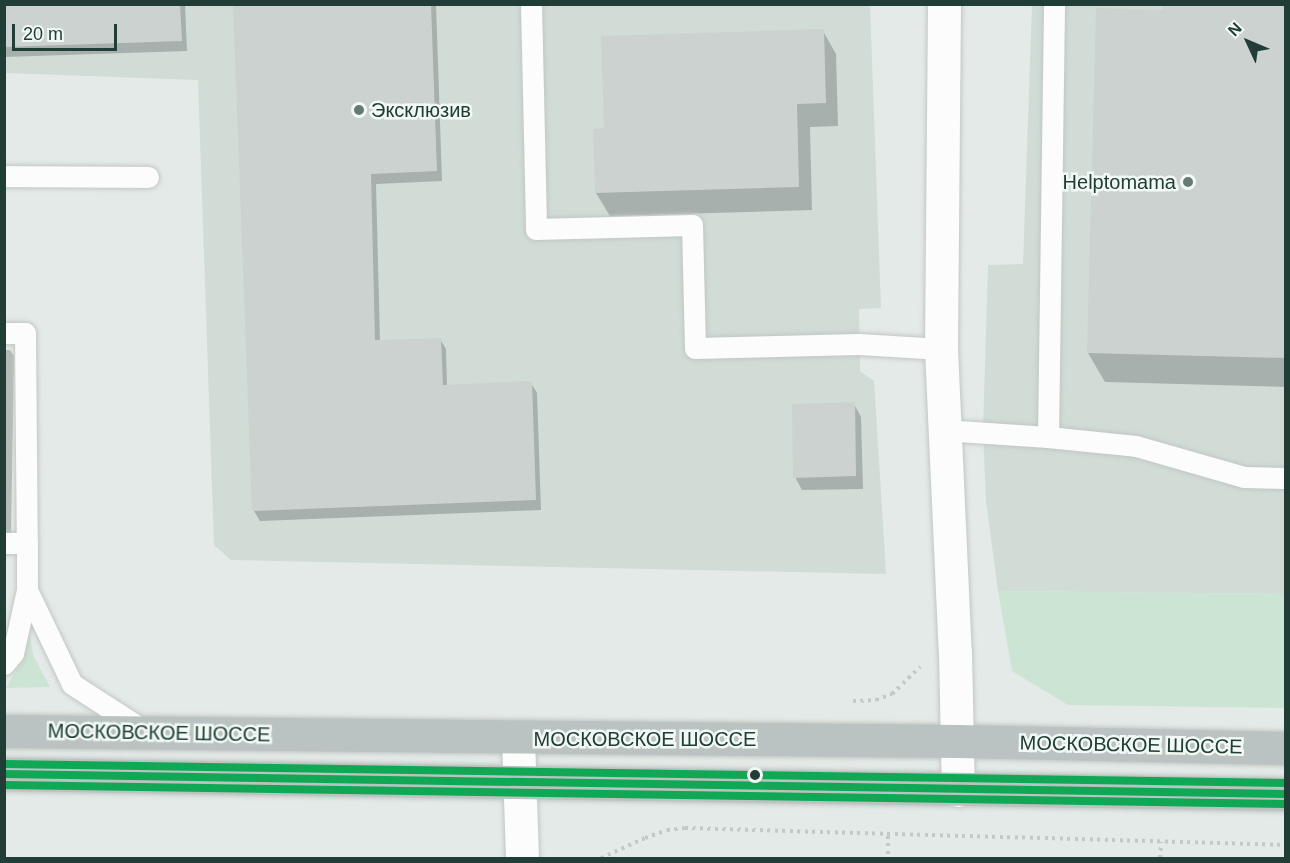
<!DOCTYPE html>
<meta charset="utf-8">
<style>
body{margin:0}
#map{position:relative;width:1290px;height:863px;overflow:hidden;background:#e4eae7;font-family:Arial,sans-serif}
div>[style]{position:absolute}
.built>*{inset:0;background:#d1dcd7}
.green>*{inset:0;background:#cce4d3}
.shadow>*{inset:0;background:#0003}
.building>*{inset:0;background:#ccd2d0}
.path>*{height:4px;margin-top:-2px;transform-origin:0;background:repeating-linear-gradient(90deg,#c0cac6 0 3px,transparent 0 7.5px)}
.roads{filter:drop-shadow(0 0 2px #c1c7c4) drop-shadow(0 0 2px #c1c7c4)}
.lane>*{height:21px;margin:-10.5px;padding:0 10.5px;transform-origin:10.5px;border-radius:10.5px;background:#fbfcfb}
.street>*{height:33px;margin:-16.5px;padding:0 16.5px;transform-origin:16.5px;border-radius:16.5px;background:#fbfcfb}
.highway>*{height:33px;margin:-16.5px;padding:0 16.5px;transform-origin:16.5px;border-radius:16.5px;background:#bac3c1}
.bus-1>*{height:8px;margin:-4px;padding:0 4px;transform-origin:4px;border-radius:4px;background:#10a855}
.bus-2>*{height:8px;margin:-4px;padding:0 4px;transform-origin:4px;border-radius:4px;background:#10a855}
.bus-3>*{height:8px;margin:-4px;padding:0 4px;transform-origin:4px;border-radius:4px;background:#10a855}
.dots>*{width:16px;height:16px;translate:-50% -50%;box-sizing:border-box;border:3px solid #f2f9f5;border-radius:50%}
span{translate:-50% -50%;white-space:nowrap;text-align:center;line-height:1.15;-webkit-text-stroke:5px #f2f9f5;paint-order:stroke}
.poi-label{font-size:20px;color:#203e36}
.left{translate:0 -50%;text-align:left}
.right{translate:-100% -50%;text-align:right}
.street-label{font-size:20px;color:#203e36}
.frame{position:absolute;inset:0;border:6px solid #203e36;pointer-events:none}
.north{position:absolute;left:1218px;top:12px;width:60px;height:60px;-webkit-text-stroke:4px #f2f9f5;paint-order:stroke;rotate:314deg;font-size:16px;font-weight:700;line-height:24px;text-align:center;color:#203e36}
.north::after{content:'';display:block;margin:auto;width:21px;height:27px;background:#203e36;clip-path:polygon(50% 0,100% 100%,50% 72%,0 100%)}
.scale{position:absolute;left:12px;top:24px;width:105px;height:27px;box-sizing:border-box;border:3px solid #203e36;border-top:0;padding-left:8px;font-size:18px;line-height:21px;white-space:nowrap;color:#203e36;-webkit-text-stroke:4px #f2f9f5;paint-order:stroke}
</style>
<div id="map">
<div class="built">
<div style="clip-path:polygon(5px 5px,870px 5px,881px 308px,859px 309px,860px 371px,874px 381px,886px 574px,231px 560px,214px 545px,198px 80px,5px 73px)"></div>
<div style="clip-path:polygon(1032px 5px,1285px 5px,1285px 594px,998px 591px,986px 501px,983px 432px,988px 265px,1023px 264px)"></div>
</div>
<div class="green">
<div style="clip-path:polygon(998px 591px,1285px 594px,1285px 708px,1068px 705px,1012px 671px)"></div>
<div style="clip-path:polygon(30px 635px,33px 655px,50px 687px,6px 688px,25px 655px)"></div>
</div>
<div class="shadow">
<div style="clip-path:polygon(4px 4px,185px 4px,187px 51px,4px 57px)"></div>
<div style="clip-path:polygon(234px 4px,436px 4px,442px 181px,376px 184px,380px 341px,440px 339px,446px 349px,447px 386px,531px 383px,537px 393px,541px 510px,260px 521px,254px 511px)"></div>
<div style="clip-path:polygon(1286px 4px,1286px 387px,1105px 382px,1088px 353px,1164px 12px)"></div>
<div style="clip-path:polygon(823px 31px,836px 54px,838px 126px,810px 127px,812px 210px,610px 216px,596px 193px,594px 130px,605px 130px)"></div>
<div style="clip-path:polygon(4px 350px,10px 350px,14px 356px,11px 536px,4px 539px)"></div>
<div style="clip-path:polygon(854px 404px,861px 417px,863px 489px,802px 490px,795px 477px)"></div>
</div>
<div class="building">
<div style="clip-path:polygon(4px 4px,180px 4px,182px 41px,4px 47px)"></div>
<div style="clip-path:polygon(233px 4px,431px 4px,437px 171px,371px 174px,375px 340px,441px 338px,443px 385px,532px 381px,536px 500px,252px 511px)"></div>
<div style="clip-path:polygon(1162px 4px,1286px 4px,1286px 358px,1087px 353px,1096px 8px,1162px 10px)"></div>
<div style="clip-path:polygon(824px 29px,826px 103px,797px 104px,799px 187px,595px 193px,593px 129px,604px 128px,601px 36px)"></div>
<div style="clip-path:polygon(855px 402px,856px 476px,793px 478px,792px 404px)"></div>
</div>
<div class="path">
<div style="left:853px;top:701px;width:23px;rotate:-2deg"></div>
<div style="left:876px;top:700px;width:17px;rotate:-21deg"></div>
<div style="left:892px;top:694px;width:39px;rotate:-44deg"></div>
<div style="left:888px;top:836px;width:22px;rotate:90deg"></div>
<div style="left:601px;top:858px;width:48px;rotate:-24.4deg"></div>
<div style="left:645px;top:838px;width:23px;rotate:-20deg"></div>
<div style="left:667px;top:830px;width:18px;rotate:-6deg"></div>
<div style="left:685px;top:828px;width:601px;rotate:1.62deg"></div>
<div style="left:1160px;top:858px;width:16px;rotate:-86deg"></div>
</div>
<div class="roads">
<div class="lane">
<div style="left:531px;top:4px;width:225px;rotate:88.7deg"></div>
<div style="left:536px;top:229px;width:156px;rotate:-1.5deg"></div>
<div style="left:692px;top:225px;width:123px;rotate:88.6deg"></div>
<div style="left:695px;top:348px;width:164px;rotate:-1.4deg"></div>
<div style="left:859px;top:344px;width:82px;rotate:3.5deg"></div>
<div style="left:4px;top:176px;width:144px;rotate:0.4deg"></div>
<div style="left:4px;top:333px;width:21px"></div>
<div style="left:25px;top:333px;width:210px;rotate:89.5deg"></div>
<div style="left:27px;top:543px;width:47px;rotate:90deg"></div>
<div style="left:27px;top:590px;width:65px;rotate:102.5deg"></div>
<div style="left:13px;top:653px;width:14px;rotate:129deg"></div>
<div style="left:943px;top:430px;width:105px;rotate:3.8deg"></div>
<div style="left:1048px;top:437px;width:88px;rotate:5.8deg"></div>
<div style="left:1136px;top:446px;width:112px;rotate:16deg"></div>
<div style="left:1244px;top:477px;width:42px;rotate:1.4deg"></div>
<div style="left:1048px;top:437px;width:433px;rotate:-89.2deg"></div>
<div style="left:4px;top:543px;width:23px"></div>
<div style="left:27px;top:590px;width:104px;rotate:64.4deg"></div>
<div style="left:72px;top:684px;width:87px;rotate:32.8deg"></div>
</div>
<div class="street">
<div style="left:944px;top:4px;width:345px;rotate:90.5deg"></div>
<div style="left:941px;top:349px;width:303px;rotate:87.4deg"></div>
<div style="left:955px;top:652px;width:138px;rotate:88.8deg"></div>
<div style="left:518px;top:737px;width:121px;rotate:88.1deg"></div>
</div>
<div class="highway">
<div style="left:4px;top:731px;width:953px;rotate:0.6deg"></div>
<div style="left:957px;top:741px;width:329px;rotate:1.2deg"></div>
<div style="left:4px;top:774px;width:1282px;rotate:0.89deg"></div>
</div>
</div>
<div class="bus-1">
<div style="left:4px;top:774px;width:1282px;rotate:0.89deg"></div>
</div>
<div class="bus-2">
<div style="left:4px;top:785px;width:1282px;rotate:0.85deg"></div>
</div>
<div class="bus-3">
<div style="left:4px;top:764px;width:1282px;rotate:0.85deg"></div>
</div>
<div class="dots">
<div style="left:359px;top:110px;background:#657a74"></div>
<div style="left:1188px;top:182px;background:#657a74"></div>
<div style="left:755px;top:775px;background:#203e36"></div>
</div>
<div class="poi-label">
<span class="left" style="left:371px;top:110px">Эксклюзив</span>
<span class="right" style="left:1176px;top:182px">Helptomama</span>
</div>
<div class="street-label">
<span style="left:159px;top:733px;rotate:1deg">МОСКОВСКОЕ ШОССЕ</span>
<span style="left:645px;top:739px">МОСКОВСКОЕ ШОССЕ</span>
<span style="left:1131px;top:745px;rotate:1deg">МОСКОВСКОЕ ШОССЕ</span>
</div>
<div class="frame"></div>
<div class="north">N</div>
<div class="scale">20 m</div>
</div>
